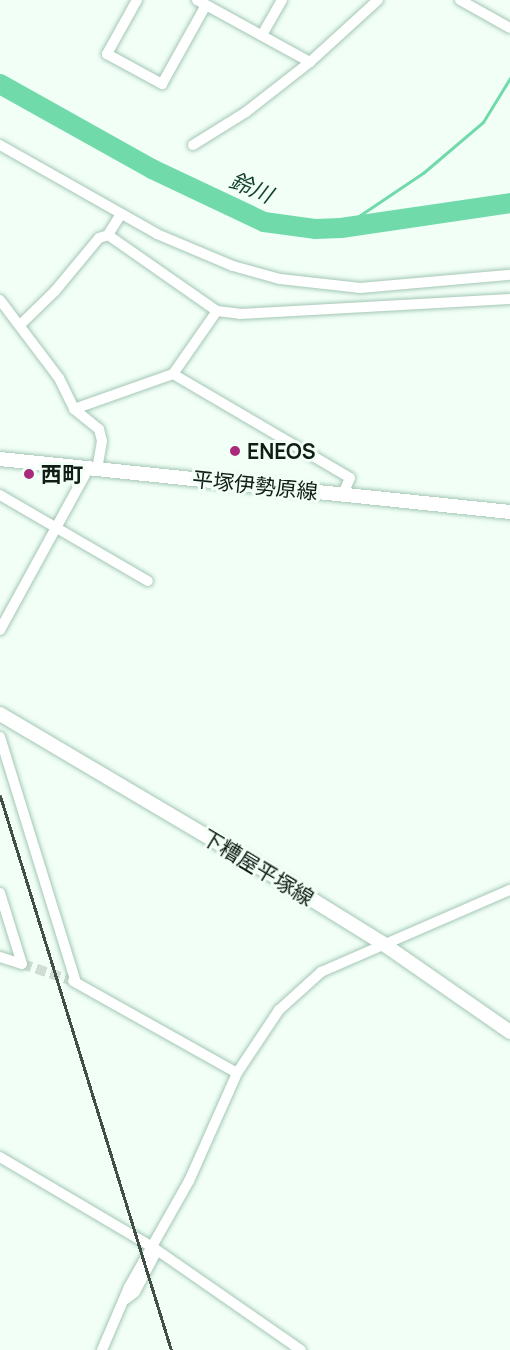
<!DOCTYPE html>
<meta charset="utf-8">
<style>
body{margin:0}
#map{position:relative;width:510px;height:1350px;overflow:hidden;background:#f1fff7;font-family:Manrope,"Noto Sans JP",sans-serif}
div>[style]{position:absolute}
.stream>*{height:3px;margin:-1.5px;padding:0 1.5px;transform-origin:1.5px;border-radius:1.5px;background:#70daab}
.river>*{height:20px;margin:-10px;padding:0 10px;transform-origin:10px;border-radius:10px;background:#70daab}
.minor-tunnel>*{height:10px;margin-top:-5px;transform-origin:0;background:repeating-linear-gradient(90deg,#cfddd5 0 10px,transparent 0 15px)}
.roads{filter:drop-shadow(0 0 2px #a4c7b5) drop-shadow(0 0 2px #a4c7b5)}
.minor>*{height:10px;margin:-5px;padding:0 5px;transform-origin:5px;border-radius:5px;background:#fff}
.major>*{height:14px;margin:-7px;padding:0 7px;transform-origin:7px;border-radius:7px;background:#fff}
.rail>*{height:3px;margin:-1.5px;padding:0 1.5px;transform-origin:1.5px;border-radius:1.5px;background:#414f47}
.dots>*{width:16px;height:16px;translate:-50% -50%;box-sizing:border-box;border:3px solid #f1fff7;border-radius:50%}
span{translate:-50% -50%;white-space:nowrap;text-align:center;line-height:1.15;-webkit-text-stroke:6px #f1fff7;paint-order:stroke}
.poi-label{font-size:21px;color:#101d16;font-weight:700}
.left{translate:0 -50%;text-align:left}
.street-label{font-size:21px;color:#101d16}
.water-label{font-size:22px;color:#0f3e2b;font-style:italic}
</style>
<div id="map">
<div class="stream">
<div style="left:341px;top:228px;width:99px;rotate:-33.9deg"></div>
<div style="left:423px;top:173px;width:79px;rotate:-40.4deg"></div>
<div style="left:483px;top:122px;width:52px;rotate:-58.5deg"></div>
</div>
<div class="river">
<div style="left:0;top:84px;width:174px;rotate:29.2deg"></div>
<div style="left:152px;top:169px;width:124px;rotate:25.3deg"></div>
<div style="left:264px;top:222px;width:51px;rotate:7.8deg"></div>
<div style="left:315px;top:229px;width:26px;rotate:-2deg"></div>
<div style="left:341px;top:228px;width:171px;rotate:-8.4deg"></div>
</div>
<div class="minor-tunnel">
<div style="left:22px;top:964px;width:54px;rotate:18.4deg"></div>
</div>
<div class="roads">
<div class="minor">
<div style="left:137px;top:0;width:62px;rotate:119.1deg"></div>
<div style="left:107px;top:54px;width:63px;rotate:28.6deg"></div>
<div style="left:162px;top:84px;width:90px;rotate:-60.9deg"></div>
<div style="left:197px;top:0;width:129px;rotate:28.8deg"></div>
<div style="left:460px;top:0;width:57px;rotate:29.2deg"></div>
<div style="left:262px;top:35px;width:40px;rotate:-60.3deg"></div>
<div style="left:0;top:145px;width:180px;rotate:29.5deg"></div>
<div style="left:157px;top:234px;width:82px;rotate:22.8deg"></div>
<div style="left:233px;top:266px;width:49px;rotate:15.5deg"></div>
<div style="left:280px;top:279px;width:81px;rotate:6.4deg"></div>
<div style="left:360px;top:288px;width:151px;rotate:-5deg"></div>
<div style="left:193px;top:145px;width:62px;rotate:-31.9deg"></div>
<div style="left:246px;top:112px;width:81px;rotate:-38deg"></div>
<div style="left:310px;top:62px;width:92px;rotate:-42.4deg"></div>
<div style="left:121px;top:214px;width:25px;rotate:122deg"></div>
<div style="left:108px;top:235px;width:133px;rotate:34.9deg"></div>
<div style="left:217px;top:311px;width:23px;rotate:7deg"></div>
<div style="left:240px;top:314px;width:270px;rotate:-3.2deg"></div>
<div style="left:0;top:300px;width:98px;rotate:52.9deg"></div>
<div style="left:59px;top:378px;width:34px;rotate:64deg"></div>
<div style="left:74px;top:409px;width:32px;rotate:39deg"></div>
<div style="left:99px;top:429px;width:12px;rotate:76deg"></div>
<div style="left:102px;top:441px;width:28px;rotate:100deg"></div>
<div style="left:20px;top:325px;width:49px;rotate:-44.2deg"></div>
<div style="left:55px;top:291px;width:69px;rotate:-50.3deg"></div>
<div style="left:99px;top:238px;width:9px;rotate:-18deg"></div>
<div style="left:173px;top:374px;width:205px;rotate:30.4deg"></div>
<div style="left:350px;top:478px;width:17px;rotate:114deg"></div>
<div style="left:74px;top:409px;width:105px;rotate:-19.5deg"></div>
<div style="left:173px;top:374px;width:77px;rotate:-55.1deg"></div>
<div style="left:0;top:495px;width:171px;rotate:30.2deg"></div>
<div style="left:0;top:630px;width:183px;rotate:-61.3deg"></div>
<div style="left:0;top:737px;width:257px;rotate:72.8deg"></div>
<div style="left:0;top:893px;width:74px;rotate:72.8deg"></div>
<div style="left:0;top:957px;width:23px;rotate:18deg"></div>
<div style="left:73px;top:981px;width:188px;rotate:29.3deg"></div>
<div style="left:0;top:1157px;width:179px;rotate:30.6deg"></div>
<div style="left:154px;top:1248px;width:179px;rotate:34.8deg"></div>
<div style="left:126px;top:1299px;width:11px;rotate:-38deg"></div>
<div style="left:135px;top:1292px;width:43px;rotate:-62.2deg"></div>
<div style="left:155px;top:1254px;width:6px;rotate:-99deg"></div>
<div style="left:102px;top:1350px;width:69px;rotate:-66.8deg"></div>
<div style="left:129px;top:1287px;width:122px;rotate:-60.5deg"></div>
<div style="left:189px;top:1181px;width:118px;rotate:-66deg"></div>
<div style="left:237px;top:1073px;width:76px;rotate:-56.3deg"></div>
<div style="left:279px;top:1010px;width:57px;rotate:-42.1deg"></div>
<div style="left:321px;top:972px;width:206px;rotate:-23.5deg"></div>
</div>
<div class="major">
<div style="left:0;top:459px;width:513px;rotate:5.93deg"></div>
<div style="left:0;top:714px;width:334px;rotate:30.6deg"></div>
<div style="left:287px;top:884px;width:112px;rotate:31.8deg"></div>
<div style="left:382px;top:943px;width:156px;rotate:34.8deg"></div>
</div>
</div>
<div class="rail">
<div style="left:0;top:796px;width:580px;rotate:72.85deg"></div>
</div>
<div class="dots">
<div style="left:235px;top:451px;background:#a92a7a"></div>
<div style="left:29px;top:474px;background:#a92a7a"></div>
</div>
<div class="poi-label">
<span class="left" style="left:247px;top:451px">ENEOS</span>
<span class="left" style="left:41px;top:474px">西町</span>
</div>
<div class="street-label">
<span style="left:255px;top:485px;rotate:6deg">平塚伊勢原線</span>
<span style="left:258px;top:867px;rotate:31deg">下糟屋平塚線</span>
</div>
<div class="water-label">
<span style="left:251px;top:188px;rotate:23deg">鈴川</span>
</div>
</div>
